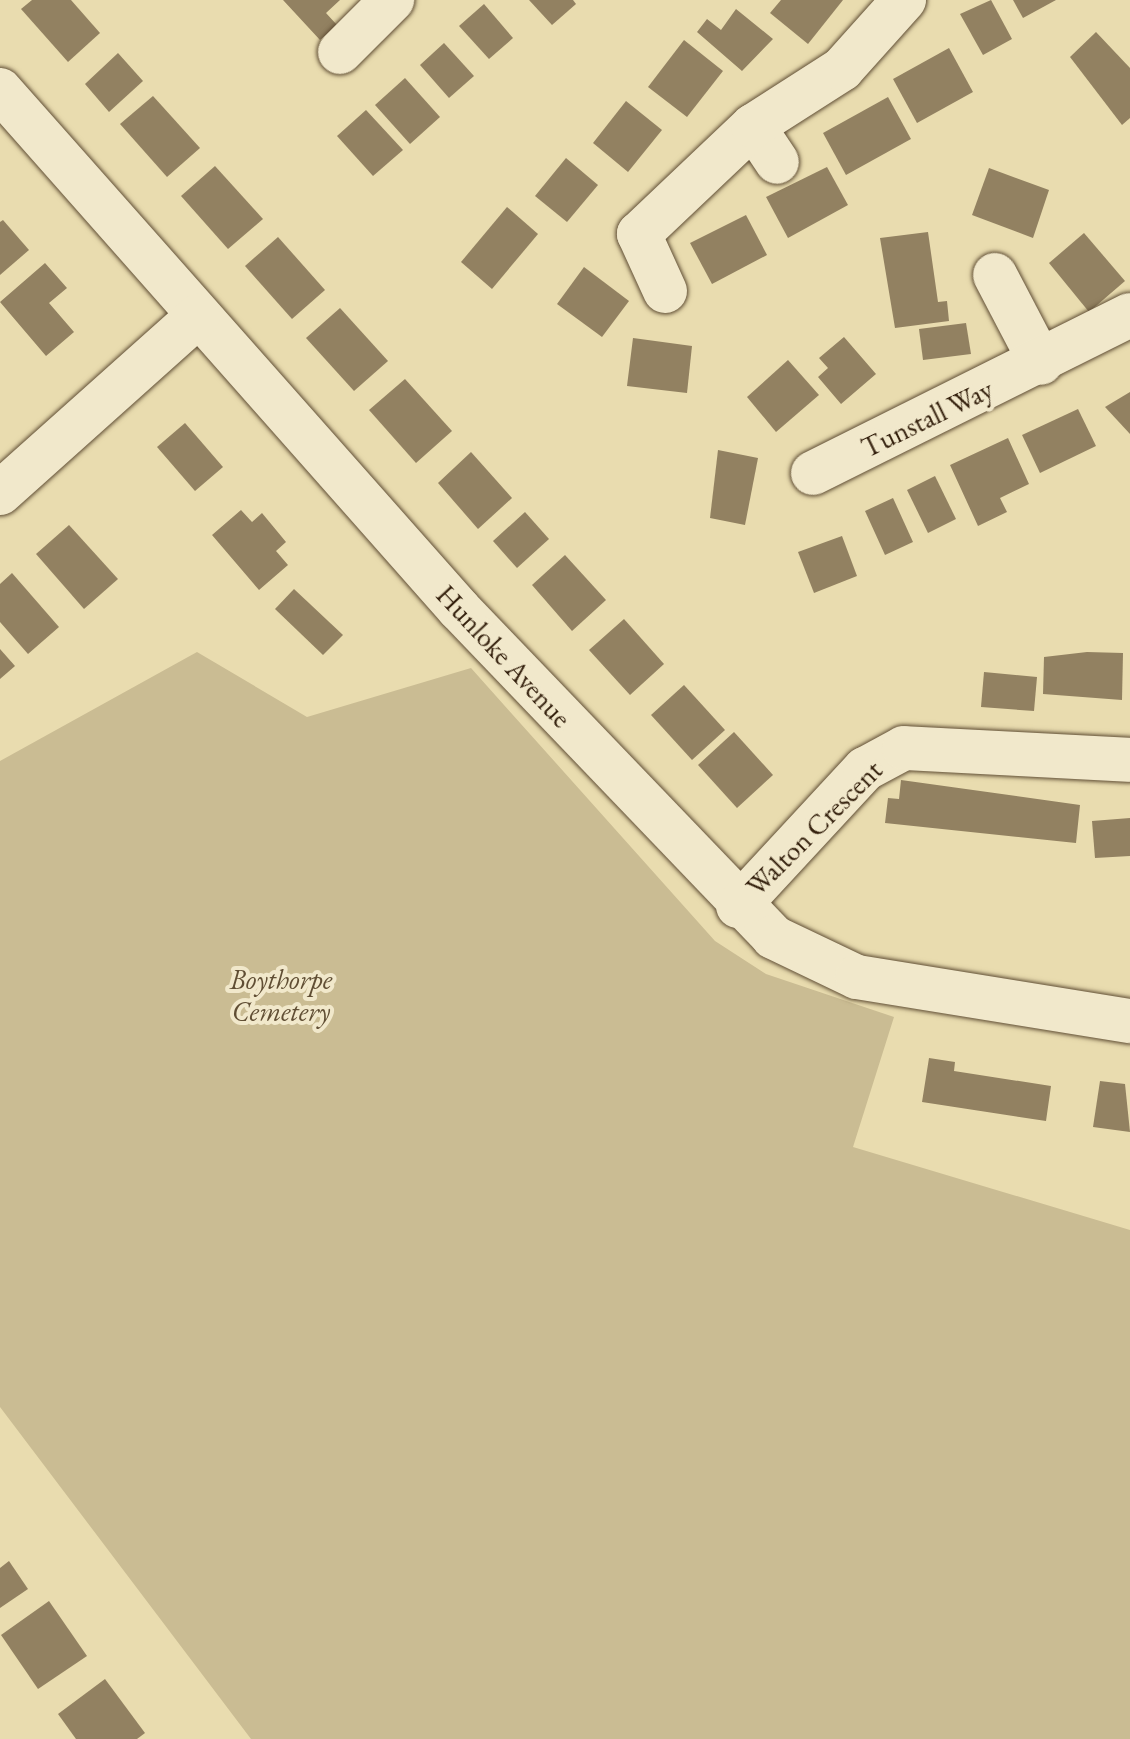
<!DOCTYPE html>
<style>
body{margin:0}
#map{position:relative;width:1130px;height:1739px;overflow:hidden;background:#e9dcaf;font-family:"EB Garamond",serif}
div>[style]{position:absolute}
.green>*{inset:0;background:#cabc93}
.building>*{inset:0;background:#928161}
.roads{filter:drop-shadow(0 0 2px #604e35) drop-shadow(0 0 2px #604e35)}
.minor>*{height:44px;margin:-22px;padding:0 22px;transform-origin:22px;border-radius:22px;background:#f1e8cb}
span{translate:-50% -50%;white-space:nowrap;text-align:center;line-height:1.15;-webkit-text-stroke:8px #f1e8cb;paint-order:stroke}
.street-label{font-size:28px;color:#331f0c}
.park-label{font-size:28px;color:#604e34;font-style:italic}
</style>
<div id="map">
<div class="green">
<div style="clip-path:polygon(197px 652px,307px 717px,471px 668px,715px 941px,766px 974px,894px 1017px,853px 1147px,1130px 1230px,1130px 1739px,251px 1739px,0 1407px,0 761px)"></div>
</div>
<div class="building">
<div style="clip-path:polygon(32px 0,71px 0,100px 33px,68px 62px,21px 9px)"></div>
<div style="clip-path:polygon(283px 0,340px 0,326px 13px,337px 25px,320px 40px)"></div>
<div style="clip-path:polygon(529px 0,573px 0,576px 4px,552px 25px)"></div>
<div style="clip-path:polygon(781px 0,843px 0,808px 44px,770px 13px)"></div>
<div style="clip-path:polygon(991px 0,1012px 39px,983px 55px,960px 14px)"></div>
<div style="clip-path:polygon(1013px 0,1056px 0,1023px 18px)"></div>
<div style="clip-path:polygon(484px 4px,513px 38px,489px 59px,459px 26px)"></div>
<div style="clip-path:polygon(736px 9px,773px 39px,742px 71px,697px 32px,707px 19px,721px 30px)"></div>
<div style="clip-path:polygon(1096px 32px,1130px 68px,1130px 118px,1122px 125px,1070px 57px)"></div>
<div style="clip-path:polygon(684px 40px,723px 71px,687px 117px,648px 87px)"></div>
<div style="clip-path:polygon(444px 43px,474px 76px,449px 98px,420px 65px)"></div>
<div style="clip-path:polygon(949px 48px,973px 92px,917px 123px,893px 79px)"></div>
<div style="clip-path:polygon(118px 53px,143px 81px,109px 112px,85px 84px)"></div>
<div style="clip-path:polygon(405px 78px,440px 117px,410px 144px,375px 105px)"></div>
<div style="clip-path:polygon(153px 96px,200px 148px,167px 177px,120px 124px)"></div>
<div style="clip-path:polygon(888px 97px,911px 139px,846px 175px,823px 133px)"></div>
<div style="clip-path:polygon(626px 101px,662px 130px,628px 172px,593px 143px)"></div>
<div style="clip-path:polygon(366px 110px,403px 150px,373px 176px,337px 136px)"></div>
<div style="clip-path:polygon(566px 158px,598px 185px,567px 222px,535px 196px)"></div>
<div style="clip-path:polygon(215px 166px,263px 219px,228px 249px,181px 196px)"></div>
<div style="clip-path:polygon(827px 167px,848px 205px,788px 238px,766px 197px)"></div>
<div style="clip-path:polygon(989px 168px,1049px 190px,1033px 238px,972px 215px)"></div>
<div style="clip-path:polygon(507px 207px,538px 234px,492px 289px,461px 262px)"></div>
<div style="clip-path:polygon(746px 215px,767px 255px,712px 284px,690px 243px)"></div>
<div style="clip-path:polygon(3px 220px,29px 250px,0 275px,0 222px)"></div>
<div style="clip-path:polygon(928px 232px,938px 302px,947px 301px,949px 321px,895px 328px,880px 238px)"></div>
<div style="clip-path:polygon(1084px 233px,1125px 281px,1089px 312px,1049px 263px)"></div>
<div style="clip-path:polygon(278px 237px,325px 290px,292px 319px,245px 266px)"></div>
<div style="clip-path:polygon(45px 263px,67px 288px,49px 303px,74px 332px,46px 356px,0 302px)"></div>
<div style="clip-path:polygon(584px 267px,629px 301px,602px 337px,557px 304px)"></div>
<div style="clip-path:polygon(340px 308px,388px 361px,354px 391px,306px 338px)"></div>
<div style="clip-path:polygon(966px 323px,971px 354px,923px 360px,919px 329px)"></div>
<div style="clip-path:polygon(844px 337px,876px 374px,841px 404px,818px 377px,828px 368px,819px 358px)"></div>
<div style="clip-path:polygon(633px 338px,692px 346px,687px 393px,627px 386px)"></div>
<div style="clip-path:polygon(788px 360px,819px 395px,776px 432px,747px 397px)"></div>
<div style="clip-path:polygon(405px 379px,452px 431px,416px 463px,369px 410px)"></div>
<div style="clip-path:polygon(1130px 392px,1130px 434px,1105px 407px)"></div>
<div style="clip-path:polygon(1078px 409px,1096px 446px,1040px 473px,1022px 435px)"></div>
<div style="clip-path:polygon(185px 423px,223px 467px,195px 491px,157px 447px)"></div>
<div style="clip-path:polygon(1008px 438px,1029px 484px,1000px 498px,1007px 512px,978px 526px,950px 465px)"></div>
<div style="clip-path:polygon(718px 450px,758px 458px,745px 525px,710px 518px)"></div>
<div style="clip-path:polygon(471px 452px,512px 498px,478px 529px,438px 483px)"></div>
<div style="clip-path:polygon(935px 476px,956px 519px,928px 533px,907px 490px)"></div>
<div style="clip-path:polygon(893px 498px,913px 542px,885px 555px,865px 511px)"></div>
<div style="clip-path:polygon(241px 510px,252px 522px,262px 513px,286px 542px,276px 551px,288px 565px,259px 590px,212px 535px)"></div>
<div style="clip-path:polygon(525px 512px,549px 539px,517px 568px,493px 541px)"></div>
<div style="clip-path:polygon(69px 525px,118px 579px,84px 609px,36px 554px)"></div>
<div style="clip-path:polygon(842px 536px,857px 576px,814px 593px,798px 552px)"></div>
<div style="clip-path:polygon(565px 555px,606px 600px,572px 631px,532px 585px)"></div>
<div style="clip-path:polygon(12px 573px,59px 627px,28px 654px,0 622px,0 584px)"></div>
<div style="clip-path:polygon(294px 589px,343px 635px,323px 655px,275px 609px)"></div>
<div style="clip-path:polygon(624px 619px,664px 664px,630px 695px,589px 650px)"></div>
<div style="clip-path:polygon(0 649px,15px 666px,0 679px)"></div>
<div style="clip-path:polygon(1087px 652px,1123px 653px,1122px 700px,1043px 694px,1044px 657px)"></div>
<div style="clip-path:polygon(984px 672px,1037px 677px,1034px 711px,981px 707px)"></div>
<div style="clip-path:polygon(684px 685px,725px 730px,692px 760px,651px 715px)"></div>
<div style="clip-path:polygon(734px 732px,773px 775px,737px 808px,698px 765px)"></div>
<div style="clip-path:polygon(901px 780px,1080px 805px,1076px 843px,885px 823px,888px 798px,899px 799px)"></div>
<div style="clip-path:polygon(1130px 818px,1130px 856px,1095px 858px,1092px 821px)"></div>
<div style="clip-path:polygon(929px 1058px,955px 1062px,954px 1071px,1051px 1086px,1046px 1121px,922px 1102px)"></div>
<div style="clip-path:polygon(1100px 1081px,1125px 1084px,1130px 1132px,1093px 1127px)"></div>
<div style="clip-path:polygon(9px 1561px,28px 1589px,0 1608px,0 1568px)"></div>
<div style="clip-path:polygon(49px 1601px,87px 1656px,38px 1689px,1px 1635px)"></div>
<div style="clip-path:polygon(105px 1679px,145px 1733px,137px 1739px,76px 1739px,58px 1714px)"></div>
</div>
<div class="roads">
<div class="minor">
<div style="left:340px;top:52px;width:74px;rotate:-45deg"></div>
<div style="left:0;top:90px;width:693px;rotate:48.51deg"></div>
<div style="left:459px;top:609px;width:454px;rotate:46.2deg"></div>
<div style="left:773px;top:937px;width:93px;rotate:25.5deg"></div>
<div style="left:857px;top:977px;width:277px;rotate:9.2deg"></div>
<div style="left:753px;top:126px;width:43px;rotate:56.3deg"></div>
<div style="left:995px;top:275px;width:99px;rotate:62.4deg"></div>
<div style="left:665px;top:291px;width:63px;rotate:-114.5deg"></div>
<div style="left:639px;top:234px;width:157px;rotate:-43.5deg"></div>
<div style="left:753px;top:126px;width:106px;rotate:-32.6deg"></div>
<div style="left:842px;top:69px;width:93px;rotate:-48.1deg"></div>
<div style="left:813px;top:473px;width:354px;rotate:-26.5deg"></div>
<div style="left:0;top:493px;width:266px;rotate:-41.8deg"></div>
<div style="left:738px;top:906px;width:187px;rotate:-47.2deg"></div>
<div style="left:865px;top:769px;width:44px;rotate:-28.3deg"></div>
<div style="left:904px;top:748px;width:226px;rotate:3deg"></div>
</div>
</div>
<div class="street-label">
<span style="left:927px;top:418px;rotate:-26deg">Tunstall Way</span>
<span style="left:504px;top:656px;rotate:47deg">Hunloke Avenue</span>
<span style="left:814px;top:828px;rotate:-45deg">Walton Crescent</span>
</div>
<div class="park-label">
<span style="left:281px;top:995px">Boythorpe<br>Cemetery</span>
</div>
</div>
